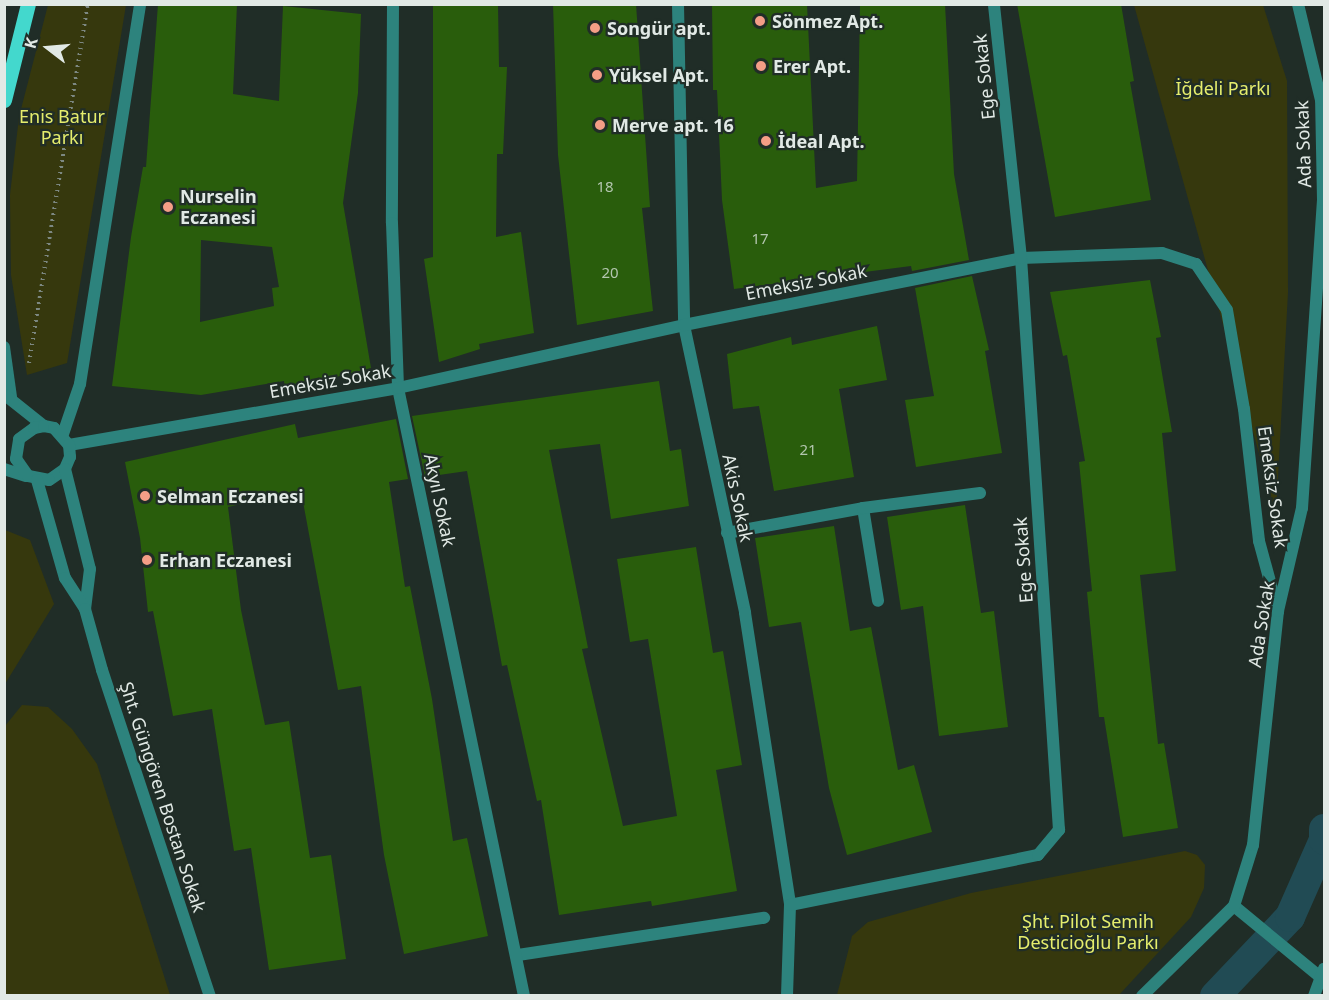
<!DOCTYPE html>
<meta charset="utf-8">
<style>
body{margin:0}
#map{position:relative;width:1329px;height:1000px;overflow:hidden;background:#202d27;font-family:"Noto Sans",sans-serif}
div>[style]{position:absolute}
.green>*{inset:0;background:#36380d}
.canal>*{height:30px;margin:-15px;padding:0 15px;transform-origin:15px;border-radius:15px;background:#214b54}
.building>*{inset:0;background:#295d0c}
.path>*{height:4px;margin-top:-2px;transform-origin:0;background:repeating-linear-gradient(90deg,#7d8882 0 1.5px,transparent 0 6px)}
.service>*{height:12px;margin:-6px;padding:0 6px;transform-origin:6px;border-radius:6px;background:#2d837d}
.minor>*{height:12px;margin:-6px;padding:0 6px;transform-origin:6px;border-radius:6px;background:#2d837d}
.primary>*{height:15px;margin:-7.5px;padding:0 7.5px;transform-origin:7.5px;border-radius:7.5px;background:#43d8cd}
.dots>*{width:16px;height:16px;translate:-50% -50%;box-sizing:border-box;border:3px solid #202d27;border-radius:50%}
span{translate:-50% -50%;white-space:nowrap;text-align:center;line-height:1.15;-webkit-text-stroke:4.5px #202d27;paint-order:stroke}
.number-label{font-size:15px;color:#b3c6af}
.number-label span{-webkit-text-stroke-width:0}
.poi-label{font-size:18px;color:#e1e9e5;font-weight:700}
.left{translate:0 -50%;text-align:left}
.street-label{font-size:18px;color:#e1e9e5}
.park-label{font-size:18px;color:#e5ed6c}
.frame{position:absolute;inset:0;border:6px solid #e1e9e5;pointer-events:none}
.north{position:absolute;left:18px;top:18px;width:60px;height:60px;-webkit-text-stroke:4px #202d27;paint-order:stroke;rotate:286deg;font-size:16px;font-weight:700;line-height:24px;text-align:center;color:#e1e9e5}
.north::after{content:'';display:block;margin:auto;width:21px;height:27px;background:#e1e9e5;clip-path:polygon(50% 0,100% 100%,50% 72%,0 100%)}
</style>
<div id="map">
<div class="green">
<div style="clip-path:polygon(48px 5px,126px 5px,67px 363px,27px 375px,11px 275px,10px 195px,19px 117px)"></div>
<div style="clip-path:polygon(1134px 5px,1263px 5px,1287px 81px,1288px 292px,1276px 514px)"></div>
<div style="clip-path:polygon(5px 530px,30px 540px,54px 604px,5px 684px)"></div>
<div style="clip-path:polygon(22px 705px,48px 707px,72px 729px,97px 764px,170px 995px,5px 995px,5px 726px)"></div>
<div style="clip-path:polygon(1185px 851px,1197px 855px,1205px 865px,1204px 888px,1191px 917px,1119px 995px,837px 995px,852px 936px,868px 922px,971px 893px)"></div>
</div>
<div class="canal">
<div style="left:1215px;top:996px;width:109px;rotate:-46.5deg"></div>
<div style="left:1290px;top:917px;width:84px;rotate:-66.2deg"></div>
<div style="left:1324px;top:840px;width:11px;rotate:-90deg"></div>
</div>
<div class="building">
<div style="clip-path:polygon(evenodd,158px 4px,237px 4px,233px 94px,279px 101px,283px 6px,361px 14px,358px 93px,343px 203px,371px 368px,285px 390px,284px 381px,201px 395px,112px 386px,131px 237px,143px 167px,146px 167px,158px 4px,201px 240px,272px 247px,279px 287px,272px 288px,274px 306px,200px 322px,201px 240px)"></div>
<div style="clip-path:polygon(433px 4px,498px 4px,499px 67px,507px 67px,503px 154px,497px 154px,496px 237px,521px 232px,534px 333px,479px 344px,480px 349px,439px 362px,424px 259px,433px 257px)"></div>
<div style="clip-path:polygon(553px 4px,636px 4px,650px 207px,642px 208px,653px 311px,577px 325px,558px 155px)"></div>
<div style="clip-path:polygon(712px 4px,807px 4px,816px 188px,857px 181px,860px 4px,945px 4px,954px 174px,969px 260px,912px 271px,911px 266px,734px 289px,722px 200px,717px 90px,713px 90px)"></div>
<div style="clip-path:polygon(1017px 4px,1121px 4px,1134px 81px,1130px 82px,1151px 200px,1055px 217px)"></div>
<div style="clip-path:polygon(972px 276px,989px 350px,985px 351px,1002px 453px,916px 467px,905px 400px,934px 396px,915px 288px)"></div>
<div style="clip-path:polygon(1150px 280px,1161px 337px,1156px 338px,1172px 432px,1162px 433px,1176px 571px,1140px 575px,1158px 744px,1164px 743px,1178px 828px,1123px 837px,1104px 717px,1099px 717px,1087px 592px,1092px 591px,1079px 462px,1085px 461px,1067px 355px,1063px 356px,1050px 292px)"></div>
<div style="clip-path:polygon(877px 326px,887px 380px,839px 389px,854px 477px,774px 491px,759px 406px,733px 409px,727px 354px,791px 337px,792px 345px)"></div>
<div style="clip-path:polygon(659px 381px,670px 451px,681px 449px,689px 506px,611px 519px,600px 444px,549px 450px,588px 648px,582px 649px,623px 826px,677px 816px,648px 639px,630px 642px,617px 559px,696px 547px,713px 653px,723px 651px,742px 765px,716px 770px,737px 891px,652px 906px,651px 901px,559px 915px,541px 800px,537px 801px,507px 665px,502px 666px,467px 471px,425px 477px,412px 416px)"></div>
<div style="clip-path:polygon(396px 419px,408px 479px,389px 482px,405px 587px,410px 586px,432px 699px,453px 841px,467px 838px,488px 936px,404px 954px,384px 855px,361px 686px,338px 690px,301px 491px,228px 507px,241px 610px,265px 725px,289px 721px,310px 858px,331px 855px,346px 959px,269px 970px,251px 848px,234px 851px,212px 709px,173px 716px,153px 611px,148px 612px,140px 538px,125px 462px,295px 424px,298px 438px)"></div>
<div style="clip-path:polygon(965px 505px,981px 613px,994px 611px,1008px 727px,939px 736px,923px 606px,901px 610px,887px 517px)"></div>
<div style="clip-path:polygon(834px 526px,850px 631px,871px 627px,898px 770px,914px 765px,932px 832px,847px 855px,829px 788px,801px 622px,769px 627px,755px 538px)"></div>
</div>
<div class="path">
<div style="left:29px;top:363px;width:364px;rotate:-80.7deg"></div>
</div>
<div class="service">
<div style="left:863px;top:508px;width:94px;rotate:80.8deg"></div>
<div style="left:727px;top:533px;width:138px;rotate:-10.4deg"></div>
<div style="left:863px;top:508px;width:118px;rotate:-7.3deg"></div>
<div style="left:518px;top:955px;width:249px;rotate:-8.6deg"></div>
</div>
<div class="minor">
<div style="left:393px;top:4px;width:219px;rotate:90.3deg"></div>
<div style="left:392px;top:223px;width:165px;rotate:87.9deg"></div>
<div style="left:398px;top:388px;width:621px;rotate:78.29deg"></div>
<div style="left:678px;top:4px;width:321px;rotate:88.9deg"></div>
<div style="left:684px;top:325px;width:294px;rotate:78deg"></div>
<div style="left:745px;top:613px;width:295px;rotate:81.2deg"></div>
<div style="left:790px;top:905px;width:91px;rotate:91.9deg"></div>
<div style="left:4px;top:347px;width:50px;rotate:82deg"></div>
<div style="left:5px;top:395px;width:50px;rotate:38.5deg"></div>
<div style="left:63px;top:434px;width:53px;rotate:-71.2deg"></div>
<div style="left:80px;top:384px;width:385px;rotate:-81deg"></div>
<div style="left:69px;top:445px;width:334px;rotate:-9.8deg"></div>
<div style="left:398px;top:388px;width:293px;rotate:-12.4deg"></div>
<div style="left:684px;top:325px;width:344px;rotate:-11.2deg"></div>
<div style="left:1021px;top:258px;width:141px;rotate:-2deg"></div>
<div style="left:1162px;top:253px;width:36px;rotate:18deg"></div>
<div style="left:1196px;top:264px;width:55px;rotate:56deg"></div>
<div style="left:1227px;top:310px;width:100px;rotate:80.3deg"></div>
<div style="left:1244px;top:409px;width:133px;rotate:83.5deg"></div>
<div style="left:1259px;top:541px;width:73px;rotate:74.8deg"></div>
<div style="left:4px;top:469px;width:23px;rotate:18deg"></div>
<div style="left:65px;top:469px;width:19px;rotate:145deg"></div>
<div style="left:49px;top:480px;width:21px;rotate:-169deg"></div>
<div style="left:28px;top:476px;width:21px;rotate:-125deg"></div>
<div style="left:16px;top:459px;width:20px;rotate:-81deg"></div>
<div style="left:19px;top:439px;width:19px;rotate:-36deg"></div>
<div style="left:34px;top:428px;width:10px;rotate:-11deg"></div>
<div style="left:44px;top:426px;width:10px;rotate:11deg"></div>
<div style="left:54px;top:428px;width:23px;rotate:49deg"></div>
<div style="left:69px;top:445px;width:12px;rotate:85deg"></div>
<div style="left:70px;top:457px;width:13px;rotate:113deg"></div>
<div style="left:65px;top:469px;width:103px;rotate:76deg"></div>
<div style="left:90px;top:569px;width:40px;rotate:97.1deg"></div>
<div style="left:37px;top:480px;width:102px;rotate:74.1deg"></div>
<div style="left:65px;top:578px;width:37px;rotate:57deg"></div>
<div style="left:85px;top:609px;width:63px;rotate:74.4deg"></div>
<div style="left:102px;top:670px;width:343px;rotate:71.7deg"></div>
<div style="left:790px;top:905px;width:253px;rotate:-11.4deg"></div>
<div style="left:1038px;top:855px;width:33px;rotate:-50deg"></div>
<div style="left:1059px;top:830px;width:573px;rotate:-93.8deg"></div>
<div style="left:1021px;top:258px;width:255px;rotate:-96.1deg"></div>
<div style="left:1234px;top:906px;width:110px;rotate:39.5deg"></div>
<div style="left:1142px;top:996px;width:129px;rotate:-44.4deg"></div>
<div style="left:1234px;top:906px;width:64px;rotate:-72.7deg"></div>
<div style="left:1253px;top:845px;width:235px;rotate:-83.9deg"></div>
<div style="left:1278px;top:611px;width:106px;rotate:-76.9deg"></div>
<div style="left:1302px;top:508px;width:309px;rotate:-86.1deg"></div>
<div style="left:1323px;top:200px;width:100px;rotate:-91.1deg"></div>
<div style="left:1321px;top:100px;width:99px;rotate:-103.5deg"></div>
<div style="left:1314px;top:996px;width:29px;rotate:-70deg"></div>
</div>
<div class="primary">
<div style="left:4px;top:100px;width:99px;rotate:-76deg"></div>
</div>
<div class="dots">
<div style="left:760px;top:21px;background:#f49e86"></div>
<div style="left:595px;top:28px;background:#f49e86"></div>
<div style="left:761px;top:66px;background:#f49e86"></div>
<div style="left:597px;top:75px;background:#f49e86"></div>
<div style="left:600px;top:125px;background:#f49e86"></div>
<div style="left:766px;top:141px;background:#f49e86"></div>
<div style="left:168px;top:207px;background:#f49e86"></div>
<div style="left:145px;top:496px;background:#f49e86"></div>
<div style="left:147px;top:560px;background:#f49e86"></div>
</div>
<div class="number-label">
<span style="left:605px;top:187px">18</span>
<span style="left:760px;top:239px">17</span>
<span style="left:610px;top:273px">20</span>
<span style="left:808px;top:450px">21</span>
</div>
<div class="poi-label">
<span class="left" style="left:772px;top:21px">Sönmez Apt.</span>
<span class="left" style="left:607px;top:28px">Songür apt.</span>
<span class="left" style="left:773px;top:66px">Erer Apt.</span>
<span class="left" style="left:609px;top:75px">Yüksel Apt.</span>
<span class="left" style="left:612px;top:125px">Merve apt. 16</span>
<span class="left" style="left:778px;top:141px">İdeal Apt.</span>
<span class="left" style="left:180px;top:207px">Nurselin<br>Eczanesi</span>
<span class="left" style="left:157px;top:496px">Selman Eczanesi</span>
<span class="left" style="left:159px;top:560px">Erhan Eczanesi</span>
</div>
<div class="street-label">
<span style="left:984px;top:77px;rotate:-96deg">Ege Sokak</span>
<span style="left:1303px;top:144px;rotate:-92deg">Ada Sokak</span>
<span style="left:806px;top:282px;rotate:-11deg">Emeksiz Sokak</span>
<span style="left:330px;top:381px;rotate:-10deg">Emeksiz Sokak</span>
<span style="left:1273px;top:487px;rotate:82deg">Emeksiz Sokak</span>
<span style="left:738px;top:498px;rotate:78deg">Akis Sokak</span>
<span style="left:440px;top:500px;rotate:78deg">Akyıl Sokak</span>
<span style="left:1023px;top:560px;rotate:-94deg">Ege Sokak</span>
<span style="left:1261px;top:624px;rotate:-81deg">Ada Sokak</span>
<span style="left:163px;top:797px;rotate:72deg">Şht. Güngören Bostan Sokak</span>
</div>
<div class="park-label">
<span style="left:1223px;top:88px">İğdeli Parkı</span>
<span style="left:62px;top:127px">Enis Batur<br>Parkı</span>
<span style="left:1088px;top:932px">Şht. Pilot Semih<br>Desticioğlu Parkı</span>
</div>
<div class="frame"></div>
<div class="north">K</div>
</div>
